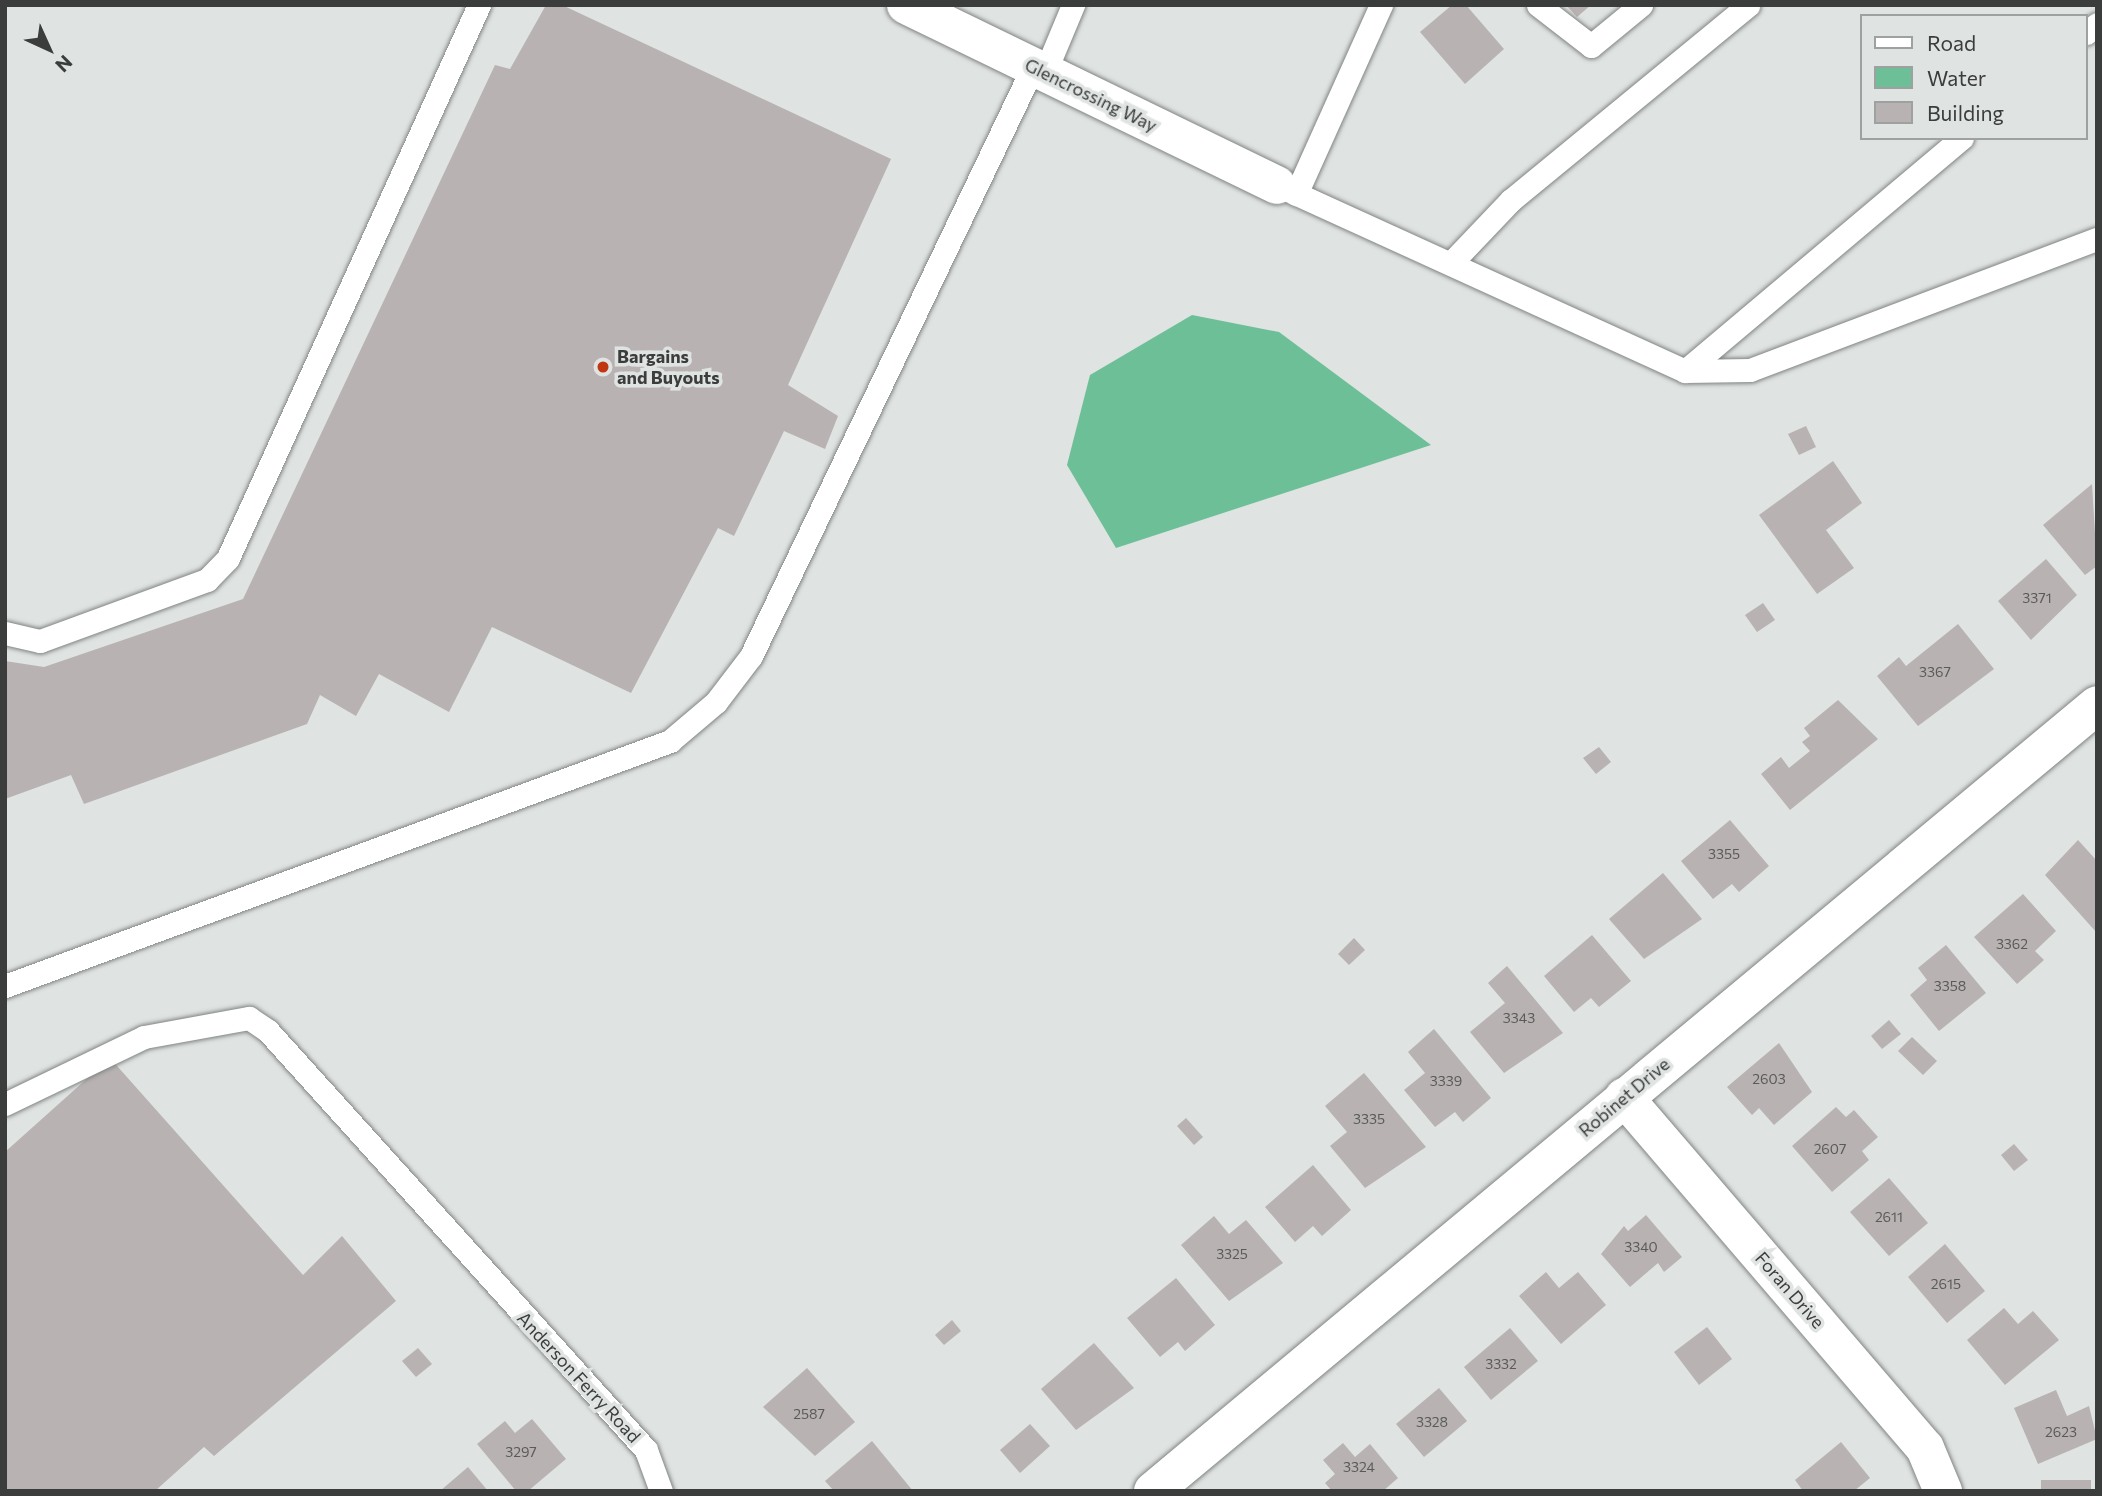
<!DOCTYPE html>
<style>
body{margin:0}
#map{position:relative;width:2102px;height:1496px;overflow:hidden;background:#dfe3e1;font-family:Commissioner,sans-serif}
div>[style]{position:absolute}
.water>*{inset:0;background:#6dbf98}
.building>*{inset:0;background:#b8b3b2}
.roads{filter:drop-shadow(0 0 2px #808482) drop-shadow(0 0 2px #808482)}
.lane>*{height:23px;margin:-11.5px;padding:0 11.5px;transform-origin:11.5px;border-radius:11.5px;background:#fff}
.street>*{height:38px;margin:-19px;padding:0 19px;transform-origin:19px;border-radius:19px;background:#fff}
.dots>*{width:19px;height:19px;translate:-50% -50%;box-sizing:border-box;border:4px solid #dfe3e1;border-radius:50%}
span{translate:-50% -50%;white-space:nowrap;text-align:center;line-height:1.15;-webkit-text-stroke:7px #dfe3e1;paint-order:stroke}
.number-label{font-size:14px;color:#5a5a5a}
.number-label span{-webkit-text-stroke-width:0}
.street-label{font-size:18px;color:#3b3d3c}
.poi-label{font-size:18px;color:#3b3d3c;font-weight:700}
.left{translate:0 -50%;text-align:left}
.frame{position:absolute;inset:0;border:7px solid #3b3d3c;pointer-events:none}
.legend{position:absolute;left:1860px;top:14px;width:228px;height:126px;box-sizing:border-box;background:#dfe3e1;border:2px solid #9da19f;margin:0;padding:9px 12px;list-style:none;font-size:21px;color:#3b3d3c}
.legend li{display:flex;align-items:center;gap:14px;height:35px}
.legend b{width:35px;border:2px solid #9da19f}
.north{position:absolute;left:14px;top:14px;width:70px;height:70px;-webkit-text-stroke:5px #dfe3e1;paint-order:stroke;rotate:135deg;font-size:19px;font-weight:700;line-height:28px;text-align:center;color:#3b3d3c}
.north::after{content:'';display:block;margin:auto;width:24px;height:32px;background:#3b3d3c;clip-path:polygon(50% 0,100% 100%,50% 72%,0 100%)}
</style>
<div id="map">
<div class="water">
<div style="clip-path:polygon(1192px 315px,1279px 332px,1431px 445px,1116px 548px,1067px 465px,1090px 375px)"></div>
</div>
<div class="building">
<div style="clip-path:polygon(546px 5px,562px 5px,891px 159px,788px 385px,838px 416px,825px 449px,784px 431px,734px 536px,718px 528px,631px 693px,492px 627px,449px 712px,379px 674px,356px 716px,320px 695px,307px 724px,84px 804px,71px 775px,5px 799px,5px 661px,44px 667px,243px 599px,495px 65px,510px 69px)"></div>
<div style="clip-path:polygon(1452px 5px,1466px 5px,1504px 49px,1465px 84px,1420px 32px)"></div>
<div style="clip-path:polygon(1566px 5px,1591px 5px,1577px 17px)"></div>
<div style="clip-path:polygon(1806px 426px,1816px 447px,1799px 455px,1788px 434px)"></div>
<div style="clip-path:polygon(1833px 461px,1862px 503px,1826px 530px,1854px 568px,1817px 594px,1759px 515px)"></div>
<div style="clip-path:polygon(2092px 484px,2097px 566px,2085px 575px,2043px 525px)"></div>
<div style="clip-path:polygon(2046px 559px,2077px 595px,2031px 640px,1998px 601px)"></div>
<div style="clip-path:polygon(1763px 603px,1775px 620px,1757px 632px,1745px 615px)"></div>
<div style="clip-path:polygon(1958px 624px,1994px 669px,1918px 726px,1877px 676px,1899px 657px,1906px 666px)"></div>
<div style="clip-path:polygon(1838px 700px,1878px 739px,1790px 810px,1761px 774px,1781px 757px,1789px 768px,1810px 751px,1802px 742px,1810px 736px,1804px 728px)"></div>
<div style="clip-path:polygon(1599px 747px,1611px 762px,1596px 774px,1583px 758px)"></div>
<div style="clip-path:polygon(1730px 820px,1769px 866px,1739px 892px,1732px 884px,1713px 899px,1681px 861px)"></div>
<div style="clip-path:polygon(2078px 840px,2097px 861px,2097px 933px,2045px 875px)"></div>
<div style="clip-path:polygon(1663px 873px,1702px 919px,1644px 959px,1609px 919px)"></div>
<div style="clip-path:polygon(2023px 894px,2056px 931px,2035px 951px,2044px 960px,2017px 984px,1974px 937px)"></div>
<div style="clip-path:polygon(1592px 935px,1631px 981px,1599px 1007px,1591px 998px,1574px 1012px,1544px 976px)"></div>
<div style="clip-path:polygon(1354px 938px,1365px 950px,1349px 965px,1338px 954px)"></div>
<div style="clip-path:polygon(1946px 945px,1986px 993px,1939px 1031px,1910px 995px,1927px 980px,1918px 968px)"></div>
<div style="clip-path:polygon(1507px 966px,1563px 1033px,1504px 1073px,1470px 1032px,1505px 1003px,1488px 983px)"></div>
<div style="clip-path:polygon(1889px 1020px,1901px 1034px,1882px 1049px,1871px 1036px)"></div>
<div style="clip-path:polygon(1434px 1029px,1491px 1098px,1463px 1122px,1455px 1112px,1435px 1127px,1404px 1090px,1425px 1073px,1408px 1052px)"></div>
<div style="clip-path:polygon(1912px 1037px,1937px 1061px,1923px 1075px,1898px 1051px)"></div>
<div style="clip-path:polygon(1779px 1043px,1812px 1092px,1774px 1125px,1759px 1108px,1752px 1115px,1727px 1087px)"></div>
<div style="clip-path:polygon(110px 1058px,303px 1275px,342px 1236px,396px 1301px,214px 1456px,204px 1447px,155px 1491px,5px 1491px,5px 1152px)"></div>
<div style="clip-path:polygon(1364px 1073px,1426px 1147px,1365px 1188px,1330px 1146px,1347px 1132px,1325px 1106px)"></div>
<div style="clip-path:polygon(1836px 1107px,1846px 1117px,1854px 1110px,1878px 1137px,1862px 1151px,1869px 1160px,1832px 1192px,1792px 1146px)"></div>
<div style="clip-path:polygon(1186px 1118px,1203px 1137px,1194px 1145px,1177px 1126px)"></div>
<div style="clip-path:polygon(2014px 1144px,2028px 1160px,2014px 1171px,2001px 1155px)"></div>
<div style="clip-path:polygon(1313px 1165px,1351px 1210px,1322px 1236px,1313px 1226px,1295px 1242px,1265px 1207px)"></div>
<div style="clip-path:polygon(1889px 1178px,1928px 1223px,1889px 1256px,1850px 1212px)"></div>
<div style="clip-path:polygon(1646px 1215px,1682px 1257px,1664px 1272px,1658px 1263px,1630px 1287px,1601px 1254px,1624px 1226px,1628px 1231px)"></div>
<div style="clip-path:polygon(1214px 1216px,1229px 1234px,1246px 1220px,1283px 1263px,1229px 1301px,1181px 1245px)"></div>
<div style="clip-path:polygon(1945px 1244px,1985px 1291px,1947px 1323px,1908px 1277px)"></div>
<div style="clip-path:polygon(1546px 1272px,1559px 1288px,1578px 1272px,1606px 1305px,1561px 1344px,1519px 1296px)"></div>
<div style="clip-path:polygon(1176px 1278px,1215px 1325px,1185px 1351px,1178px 1342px,1160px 1357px,1127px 1318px)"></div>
<div style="clip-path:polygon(2004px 1308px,2018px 1324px,2033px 1311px,2059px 1340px,2005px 1385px,1967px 1340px)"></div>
<div style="clip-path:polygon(952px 1320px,961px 1331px,944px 1345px,935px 1335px)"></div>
<div style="clip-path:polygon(1707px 1327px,1732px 1359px,1699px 1385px,1674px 1352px)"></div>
<div style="clip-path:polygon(1510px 1328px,1538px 1361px,1491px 1400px,1464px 1367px)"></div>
<div style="clip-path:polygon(1094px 1343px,1134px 1388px,1076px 1430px,1041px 1389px)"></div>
<div style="clip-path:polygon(418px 1348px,432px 1364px,416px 1377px,402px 1361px)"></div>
<div style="clip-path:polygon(807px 1368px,855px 1422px,815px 1456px,763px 1407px)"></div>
<div style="clip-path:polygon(1439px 1388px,1467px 1421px,1424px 1457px,1396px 1424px)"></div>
<div style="clip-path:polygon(2056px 1390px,2067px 1416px,2089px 1406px,2097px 1439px,2038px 1464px,2014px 1408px)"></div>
<div style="clip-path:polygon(532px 1419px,566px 1459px,528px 1491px,516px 1491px,477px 1444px,505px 1421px,515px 1433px)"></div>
<div style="clip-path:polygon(1030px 1424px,1050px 1446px,1020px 1473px,1000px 1450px)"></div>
<div style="clip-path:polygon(872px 1441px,913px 1491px,834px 1491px,825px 1481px)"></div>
<div style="clip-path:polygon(1841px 1442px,1870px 1478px,1854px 1491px,1803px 1491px,1795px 1480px)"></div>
<div style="clip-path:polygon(1343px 1443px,1355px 1457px,1370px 1444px,1398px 1478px,1383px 1491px,1332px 1491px,1325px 1483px,1335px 1474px,1323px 1460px)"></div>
<div style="clip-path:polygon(468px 1467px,488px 1491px,440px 1491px)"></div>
<div style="clip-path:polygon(2041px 1480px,2091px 1480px,2091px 1491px,2041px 1491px)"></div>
</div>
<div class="roads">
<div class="lane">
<div style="left:1538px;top:5px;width:67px;rotate:37.7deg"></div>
<div style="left:1591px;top:46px;width:65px;rotate:-39.4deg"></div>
<div style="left:2086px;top:33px;width:14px;rotate:-39deg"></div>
<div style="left:1045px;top:72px;width:73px;rotate:-67.3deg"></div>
<div style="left:1277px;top:185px;width:448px;rotate:24.5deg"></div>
<div style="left:1685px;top:371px;width:65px;rotate:-0.9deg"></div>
<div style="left:1750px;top:370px;width:371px;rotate:-20.7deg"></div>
<div style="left:1296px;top:194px;width:207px;rotate:-65.8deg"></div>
<div style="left:1451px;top:263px;width:87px;rotate:-46.4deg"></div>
<div style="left:1511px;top:200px;width:307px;rotate:-39.4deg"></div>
<div style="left:1685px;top:371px;width:362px;rotate:-40.1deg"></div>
<div style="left:5px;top:633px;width:36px;rotate:13deg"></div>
<div style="left:40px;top:641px;width:178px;rotate:-20.1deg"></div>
<div style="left:207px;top:580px;width:30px;rotate:-46deg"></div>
<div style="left:228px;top:558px;width:607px;rotate:-65.59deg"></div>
<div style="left:5px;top:986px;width:709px;rotate:-20.22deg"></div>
<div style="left:670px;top:741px;width:60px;rotate:-40.3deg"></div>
<div style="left:716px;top:702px;width:58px;rotate:-52.7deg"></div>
<div style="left:751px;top:656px;width:653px;rotate:-64.42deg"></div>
<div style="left:5px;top:1104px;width:154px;rotate:-25.7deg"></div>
<div style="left:144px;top:1037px;width:107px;rotate:-10.3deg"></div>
<div style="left:249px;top:1018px;width:23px;rotate:34deg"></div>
<div style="left:268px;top:1031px;width:564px;rotate:47.94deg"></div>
<div style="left:646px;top:1450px;width:44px;rotate:69.9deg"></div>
</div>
<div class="street">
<div style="left:906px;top:5px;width:412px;rotate:25.9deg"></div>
<div style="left:1624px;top:1097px;width:462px;rotate:49.4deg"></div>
<div style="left:1925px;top:1448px;width:47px;rotate:67.3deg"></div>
<div style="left:1153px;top:1491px;width:1228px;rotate:-39.78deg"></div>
</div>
</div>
<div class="dots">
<div style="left:603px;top:367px;background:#bf3611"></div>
</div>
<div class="number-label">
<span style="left:2037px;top:598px">3371</span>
<span style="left:1935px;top:672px">3367</span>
<span style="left:1724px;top:854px">3355</span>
<span style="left:2012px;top:944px">3362</span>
<span style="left:1950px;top:986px">3358</span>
<span style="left:1519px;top:1018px">3343</span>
<span style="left:1769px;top:1079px">2603</span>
<span style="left:1446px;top:1081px">3339</span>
<span style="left:1369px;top:1119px">3335</span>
<span style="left:1830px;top:1149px">2607</span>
<span style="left:1889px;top:1217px">2611</span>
<span style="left:1641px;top:1247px">3340</span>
<span style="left:1232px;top:1254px">3325</span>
<span style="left:1946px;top:1284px">2615</span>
<span style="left:1501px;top:1364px">3332</span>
<span style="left:809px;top:1414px">2587</span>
<span style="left:1432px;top:1422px">3328</span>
<span style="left:2061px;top:1432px">2623</span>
<span style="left:521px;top:1452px">3297</span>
<span style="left:1359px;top:1467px">3324</span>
</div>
<div class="street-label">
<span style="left:1091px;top:95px;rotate:26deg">Glencrossing Way</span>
<span style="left:1624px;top:1097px;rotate:-40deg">Robinet Drive</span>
<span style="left:1790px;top:1290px;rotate:49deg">Foran Drive</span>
<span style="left:579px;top:1377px;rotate:47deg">Anderson Ferry Road</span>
</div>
<div class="poi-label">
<span class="left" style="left:617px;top:367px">Bargains<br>and Buyouts</span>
</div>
<div class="frame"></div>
<ul class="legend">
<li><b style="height:9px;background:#fff"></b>Road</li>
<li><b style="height:19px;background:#6dbf98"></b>Water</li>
<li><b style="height:19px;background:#b8b3b2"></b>Building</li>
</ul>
<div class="north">N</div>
</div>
